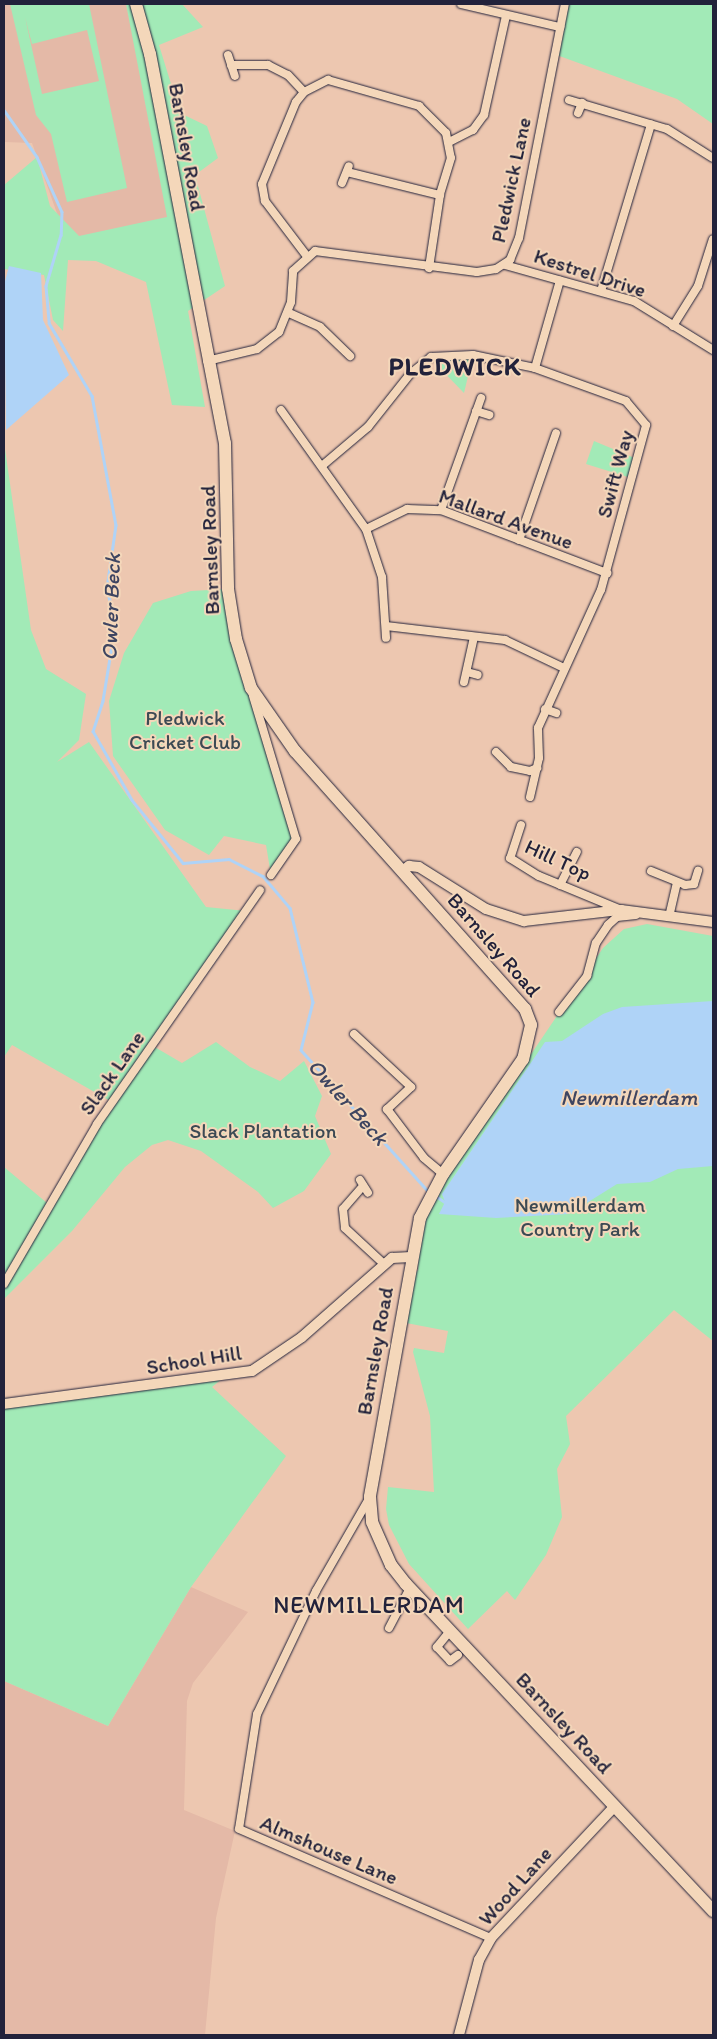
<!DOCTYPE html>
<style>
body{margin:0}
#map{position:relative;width:717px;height:2039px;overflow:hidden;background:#edc7b0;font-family:Itim,sans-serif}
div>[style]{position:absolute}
.built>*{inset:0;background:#e4b9a7}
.green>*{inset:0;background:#a2eab7}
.water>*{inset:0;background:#afd3f7}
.stream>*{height:2.5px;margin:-1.25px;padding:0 1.25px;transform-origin:1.25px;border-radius:1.25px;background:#afd3f7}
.roads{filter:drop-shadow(0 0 1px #22223b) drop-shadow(0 0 1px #22223b)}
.minor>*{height:8px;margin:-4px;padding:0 4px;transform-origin:4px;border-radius:4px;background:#f4d7ba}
.tertiary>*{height:10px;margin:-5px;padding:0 5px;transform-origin:5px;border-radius:5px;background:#f4d7ba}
.primary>*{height:12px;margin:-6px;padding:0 6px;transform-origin:6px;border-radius:6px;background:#f4d7ba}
span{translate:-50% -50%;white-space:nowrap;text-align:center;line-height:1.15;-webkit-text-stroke:4px #f4d7ba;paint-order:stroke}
.street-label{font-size:21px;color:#22223b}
.park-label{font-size:21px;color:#3c4a54}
.water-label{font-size:22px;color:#3e4561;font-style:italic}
.quarter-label{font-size:24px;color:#22223b;letter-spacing:1px}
.district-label{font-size:26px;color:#22223b;font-weight:700;letter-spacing:1px}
.frame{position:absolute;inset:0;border:5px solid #22223b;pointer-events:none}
</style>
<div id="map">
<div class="built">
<div style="clip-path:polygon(4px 4px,136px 4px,187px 265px,70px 250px,32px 143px,4px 142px)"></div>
<div style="clip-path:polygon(191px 1587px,248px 1612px,193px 1683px,187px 1701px,184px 1810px,235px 1831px,216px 1918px,205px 2035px,4px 2035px,4px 1681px,108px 1726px)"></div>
</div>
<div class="green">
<div style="clip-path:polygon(evenodd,10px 4px,89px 4px,127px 188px,67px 202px,51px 134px,36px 115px,10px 4px,25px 17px,32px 44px,87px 30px,99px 81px,42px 94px,25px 17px)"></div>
<div style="clip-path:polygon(126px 4px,182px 4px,203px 27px,159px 45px,180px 113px,207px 126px,218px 158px,195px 175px,225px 286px,188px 311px,205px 407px,172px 405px,146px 282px,96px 261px,68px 260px,63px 331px,53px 320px,44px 275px,4px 269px,4px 185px,37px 157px,50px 206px,79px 236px,167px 217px)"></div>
<div style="clip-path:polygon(565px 4px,713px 4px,713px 124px,677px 99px,554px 54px)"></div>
<div style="clip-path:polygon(473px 355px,464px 393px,430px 358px)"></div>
<div style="clip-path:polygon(594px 441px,637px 459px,631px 478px,586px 464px)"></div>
<div style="clip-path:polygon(4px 442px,31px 630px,46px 669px,86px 694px,79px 740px,57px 762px,89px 742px,206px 907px,246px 911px,153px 1046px,182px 1063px,216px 1042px,250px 1067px,280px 1081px,304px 1061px,322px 1096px,315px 1116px,331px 1154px,304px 1191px,273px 1208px,258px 1192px,201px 1151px,168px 1140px,152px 1145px,125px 1167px,72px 1231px,4px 1299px,4px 1167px,47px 1203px,112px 1102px,12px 1045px,4px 1057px)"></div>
<div style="clip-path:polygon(228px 589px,296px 839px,271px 875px,266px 845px,224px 836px,209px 855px,165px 830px,113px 756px,109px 701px,124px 653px,153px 603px,191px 591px)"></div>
<div style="clip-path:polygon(647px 924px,713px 936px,713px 1341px,674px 1310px,566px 1416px,570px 1444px,557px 1469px,562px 1517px,546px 1555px,515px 1600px,507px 1591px,468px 1629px,409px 1564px,389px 1525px,386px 1509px,388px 1487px,434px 1492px,430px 1416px,413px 1352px,414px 1348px,444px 1353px,448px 1331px,401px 1322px,408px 1279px,418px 1270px,420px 1218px,603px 948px,624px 929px)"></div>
<div style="clip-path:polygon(223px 1378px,212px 1387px,286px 1456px,191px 1587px,108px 1726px,4px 1681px,4px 1404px)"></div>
</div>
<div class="water">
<div style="clip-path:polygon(9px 266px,41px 273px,43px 320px,69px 375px,6px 430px,4px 285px)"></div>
<div style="clip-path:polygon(713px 1001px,713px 1166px,678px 1169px,650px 1182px,617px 1184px,569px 1214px,496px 1218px,439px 1214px,445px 1202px,442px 1194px,545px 1042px,562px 1041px,603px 1014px,622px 1007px)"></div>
</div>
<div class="stream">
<div style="left:4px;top:110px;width:57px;rotate:54.9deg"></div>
<div style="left:37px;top:157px;width:60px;rotate:65.6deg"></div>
<div style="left:62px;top:212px;width:23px;rotate:92deg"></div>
<div style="left:61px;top:235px;width:53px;rotate:106.4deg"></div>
<div style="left:46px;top:286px;width:37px;rotate:85deg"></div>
<div style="left:49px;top:323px;width:85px;rotate:59.5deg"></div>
<div style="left:92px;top:396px;width:131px;rotate:79.5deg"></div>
<div style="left:116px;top:525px;width:64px;rotate:98.1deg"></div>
<div style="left:107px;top:588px;width:32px;rotate:77deg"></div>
<div style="left:114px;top:619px;width:33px;rotate:95deg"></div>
<div style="left:111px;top:652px;width:50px;rotate:99.3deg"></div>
<div style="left:103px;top:701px;width:32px;rotate:108deg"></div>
<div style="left:93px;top:731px;width:79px;rotate:60.5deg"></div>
<div style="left:132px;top:800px;width:81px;rotate:51deg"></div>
<div style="left:183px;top:863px;width:46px;rotate:-5deg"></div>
<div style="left:229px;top:859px;width:38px;rotate:27deg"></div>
<div style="left:263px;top:876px;width:42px;rotate:49.8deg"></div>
<div style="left:290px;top:908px;width:97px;rotate:76.3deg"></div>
<div style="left:313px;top:1002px;width:49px;rotate:104deg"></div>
<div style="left:301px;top:1050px;width:191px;rotate:48deg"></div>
<div style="left:436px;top:1196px;width:11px;rotate:34deg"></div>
</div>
<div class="roads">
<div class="minor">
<div style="left:461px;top:4px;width:102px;rotate:13.1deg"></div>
<div style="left:228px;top:55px;width:22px;rotate:72deg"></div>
<div style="left:231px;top:65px;width:37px"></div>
<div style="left:268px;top:65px;width:22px;rotate:27deg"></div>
<div style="left:288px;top:75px;width:23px;rotate:47deg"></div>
<div style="left:569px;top:100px;width:102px;rotate:16.5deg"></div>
<div style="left:667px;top:129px;width:54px;rotate:32.2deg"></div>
<div style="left:578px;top:113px;width:11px;rotate:-68deg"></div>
<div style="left:449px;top:142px;width:27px;rotate:-27deg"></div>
<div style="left:473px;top:130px;width:19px;rotate:-54deg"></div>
<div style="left:484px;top:115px;width:101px;rotate:-77.5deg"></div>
<div style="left:347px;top:172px;width:96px;rotate:13.9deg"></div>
<div style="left:342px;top:183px;width:18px;rotate:-68deg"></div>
<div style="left:306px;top:255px;width:68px;rotate:-127.2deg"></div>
<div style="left:265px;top:201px;width:17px;rotate:-100deg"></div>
<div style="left:262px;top:184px;width:89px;rotate:-67.5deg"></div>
<div style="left:296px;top:102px;width:13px;rotate:-51deg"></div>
<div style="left:304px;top:92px;width:27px;rotate:-27deg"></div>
<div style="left:328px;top:80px;width:95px;rotate:15.9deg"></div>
<div style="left:419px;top:106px;width:38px;rotate:45deg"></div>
<div style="left:446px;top:133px;width:25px;rotate:79deg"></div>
<div style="left:451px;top:158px;width:39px;rotate:107deg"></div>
<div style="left:440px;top:195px;width:74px;rotate:98.6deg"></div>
<div style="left:505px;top:265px;width:134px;rotate:15.6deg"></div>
<div style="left:634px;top:301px;width:93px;rotate:31.8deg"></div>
<div style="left:601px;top:291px;width:174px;rotate:-73.3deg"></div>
<div style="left:289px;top:313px;width:34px;rotate:24deg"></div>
<div style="left:320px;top:327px;width:42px;rotate:44deg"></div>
<div style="left:673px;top:326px;width:47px;rotate:-58deg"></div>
<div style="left:698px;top:286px;width:49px;rotate:-72.3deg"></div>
<div style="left:207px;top:361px;width:51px;rotate:-13.5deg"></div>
<div style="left:257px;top:349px;width:28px;rotate:-38deg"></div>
<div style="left:279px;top:332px;width:32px;rotate:-68deg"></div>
<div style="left:291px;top:302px;width:31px;rotate:-86deg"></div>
<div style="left:293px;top:271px;width:30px;rotate:-42deg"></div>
<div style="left:315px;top:251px;width:163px;rotate:7.4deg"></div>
<div style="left:477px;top:272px;width:19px;rotate:-9deg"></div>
<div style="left:496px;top:269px;width:17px;rotate:-33deg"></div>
<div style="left:510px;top:260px;width:24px;rotate:-68deg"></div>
<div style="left:519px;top:238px;width:238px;rotate:-78.9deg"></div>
<div style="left:281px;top:410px;width:146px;rotate:54.5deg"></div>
<div style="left:366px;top:529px;width:51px;rotate:71.6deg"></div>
<div style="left:382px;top:577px;width:61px;rotate:86.2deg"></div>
<div style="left:476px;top:411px;width:14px;rotate:17deg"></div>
<div style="left:323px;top:465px;width:59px;rotate:-40.2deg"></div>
<div style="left:368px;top:427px;width:68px;rotate:-51.6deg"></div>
<div style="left:410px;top:374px;width:27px;rotate:-39deg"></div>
<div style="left:431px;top:357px;width:42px;rotate:-2.7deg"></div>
<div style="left:473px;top:355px;width:63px;rotate:11.8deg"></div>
<div style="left:441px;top:510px;width:119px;rotate:-70.3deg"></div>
<div style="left:366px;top:529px;width:46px;rotate:-26deg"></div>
<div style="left:407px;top:509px;width:34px;rotate:2deg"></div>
<div style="left:441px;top:510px;width:178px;rotate:20.8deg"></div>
<div style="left:519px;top:540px;width:113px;rotate:-70.9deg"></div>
<div style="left:386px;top:626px;width:120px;rotate:6.7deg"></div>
<div style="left:505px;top:640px;width:65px;rotate:25.4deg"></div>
<div style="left:467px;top:672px;width:11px;rotate:15deg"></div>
<div style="left:464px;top:682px;width:46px;rotate:-77.5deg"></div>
<div style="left:253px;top:696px;width:149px;rotate:73.3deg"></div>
<div style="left:296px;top:839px;width:44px;rotate:124.8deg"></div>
<div style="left:545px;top:709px;width:12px;rotate:20deg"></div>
<div style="left:496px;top:752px;width:21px;rotate:45deg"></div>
<div style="left:511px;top:767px;width:19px;rotate:12deg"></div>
<div style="left:530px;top:771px;width:8px;rotate:-23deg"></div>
<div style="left:530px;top:797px;width:40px;rotate:-77deg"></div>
<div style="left:539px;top:758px;width:30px;rotate:-92deg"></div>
<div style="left:538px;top:728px;width:152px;rotate:-65.5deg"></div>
<div style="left:601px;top:590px;width:171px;rotate:-74.7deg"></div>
<div style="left:646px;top:425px;width:31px;rotate:-130deg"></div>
<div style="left:626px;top:401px;width:97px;rotate:-160.1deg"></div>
<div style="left:535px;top:368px;width:91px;rotate:-74.1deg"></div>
<div style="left:521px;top:825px;width:35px;rotate:108deg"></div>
<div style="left:510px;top:858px;width:34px;rotate:32deg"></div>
<div style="left:539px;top:876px;width:89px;rotate:22.5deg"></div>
<div style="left:651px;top:871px;width:37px;rotate:22deg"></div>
<div style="left:685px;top:885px;width:9px;rotate:-6deg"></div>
<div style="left:694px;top:884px;width:14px;rotate:-73deg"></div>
<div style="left:560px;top:885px;width:37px;rotate:-63deg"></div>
<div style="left:669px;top:917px;width:35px;rotate:-77deg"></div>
<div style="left:559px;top:1012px;width:46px;rotate:-52.1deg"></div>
<div style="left:587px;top:976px;width:34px;rotate:-75deg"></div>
<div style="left:596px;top:943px;width:22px;rotate:-56deg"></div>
<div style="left:608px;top:925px;width:12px;rotate:-42deg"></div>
<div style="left:617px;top:917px;width:19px;rotate:-6deg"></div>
<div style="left:354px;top:1034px;width:78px;rotate:42.9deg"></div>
<div style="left:411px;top:1087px;width:33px;rotate:137deg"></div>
<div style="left:387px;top:1109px;width:61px;rotate:52.9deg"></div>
<div style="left:424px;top:1158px;width:25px;rotate:40deg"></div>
<div style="left:360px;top:1180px;width:15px;rotate:58deg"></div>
<div style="left:363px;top:1186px;width:30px;rotate:131deg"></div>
<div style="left:343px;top:1209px;width:19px;rotate:84deg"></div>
<div style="left:345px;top:1228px;width:54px;rotate:42.8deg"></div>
<div style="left:4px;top:1284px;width:185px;rotate:-59.8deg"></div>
<div style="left:97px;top:1124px;width:285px;rotate:-55.1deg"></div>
<div style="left:370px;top:1497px;width:108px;rotate:119.9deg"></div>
<div style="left:316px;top:1591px;width:136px;rotate:115.6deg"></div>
<div style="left:257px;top:1714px;width:116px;rotate:98.9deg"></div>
<div style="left:239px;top:1829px;width:275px;rotate:23.4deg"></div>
<div style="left:389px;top:1628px;width:45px;rotate:-62.3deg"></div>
<div style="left:450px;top:1631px;width:21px;rotate:129deg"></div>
<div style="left:437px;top:1647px;width:19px;rotate:47deg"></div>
<div style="left:450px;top:1661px;width:10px;rotate:-37deg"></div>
</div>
<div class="tertiary">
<div style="left:402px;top:871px;width:9px;rotate:-36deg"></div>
<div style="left:409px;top:866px;width:10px;rotate:6deg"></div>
<div style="left:419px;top:867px;width:79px;rotate:32.1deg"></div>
<div style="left:486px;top:909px;width:40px;rotate:18deg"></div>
<div style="left:524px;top:921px;width:98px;rotate:-6.5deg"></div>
<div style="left:621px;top:910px;width:93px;rotate:7.4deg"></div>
<div style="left:4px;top:1404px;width:250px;rotate:-7.6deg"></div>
<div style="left:252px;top:1371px;width:60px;rotate:-34.2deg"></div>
<div style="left:302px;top:1337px;width:120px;rotate:-41.3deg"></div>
<div style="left:392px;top:1258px;width:19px;rotate:-3deg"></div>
<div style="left:459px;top:2035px;width:78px;rotate:-75.1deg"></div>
<div style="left:479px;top:1960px;width:25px;rotate:-61deg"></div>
<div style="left:491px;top:1938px;width:181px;rotate:-46.8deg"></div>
</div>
<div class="primary">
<div style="left:136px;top:4px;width:52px;rotate:74.4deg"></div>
<div style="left:150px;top:54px;width:396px;rotate:79.1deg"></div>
<div style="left:225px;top:443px;width:146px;rotate:88.8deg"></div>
<div style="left:228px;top:589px;width:51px;rotate:80.9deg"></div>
<div style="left:236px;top:639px;width:51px;rotate:73deg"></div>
<div style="left:251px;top:688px;width:77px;rotate:55.1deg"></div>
<div style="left:295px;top:751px;width:346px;rotate:48.3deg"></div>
<div style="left:525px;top:1009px;width:17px;rotate:69deg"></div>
<div style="left:531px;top:1025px;width:35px;rotate:103deg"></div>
<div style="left:523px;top:1059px;width:140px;rotate:124.8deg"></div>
<div style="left:443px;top:1174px;width:50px;rotate:117.6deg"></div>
<div style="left:420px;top:1218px;width:283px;rotate:100.2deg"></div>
<div style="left:370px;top:1497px;width:25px;rotate:85deg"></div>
<div style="left:372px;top:1522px;width:47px;rotate:66.2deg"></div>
<div style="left:391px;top:1565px;width:24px;rotate:52deg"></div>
<div style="left:406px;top:1584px;width:449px;rotate:46.8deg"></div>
</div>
</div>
<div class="street-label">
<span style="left:187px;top:147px;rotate:80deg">Barnsley Road</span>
<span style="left:511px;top:180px;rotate:-78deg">Pledwick Lane</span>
<span style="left:590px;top:273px;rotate:18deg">Kestrel Drive</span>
<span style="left:615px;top:474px;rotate:-75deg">Swift Way</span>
<span style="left:506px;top:519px;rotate:20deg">Mallard Avenue</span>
<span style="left:210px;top:550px;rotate:-92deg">Barnsley Road</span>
<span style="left:558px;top:860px;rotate:25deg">Hill Top</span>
<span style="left:494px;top:945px;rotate:49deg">Barnsley Road</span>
<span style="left:112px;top:1073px;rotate:-55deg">Slack Lane</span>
<span style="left:375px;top:1351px;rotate:-80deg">Barnsley Road</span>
<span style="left:194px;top:1360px;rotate:-9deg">School Hill</span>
<span style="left:564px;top:1723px;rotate:47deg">Barnsley Road</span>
<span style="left:329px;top:1850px;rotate:23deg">Almshouse Lane</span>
<span style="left:515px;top:1886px;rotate:-48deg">Wood Lane</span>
</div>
<div class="park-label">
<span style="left:185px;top:730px">Pledwick<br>Cricket Club</span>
<span style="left:263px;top:1131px">Slack Plantation</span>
<span style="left:580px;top:1217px">Newmillerdam<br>Country Park</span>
</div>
<div class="water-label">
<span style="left:111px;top:607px;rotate:-88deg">Owler Beck</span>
<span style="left:629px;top:1098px">Newmillerdam</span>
<span style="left:348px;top:1102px;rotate:48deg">Owler Beck</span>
</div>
<div class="quarter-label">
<span style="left:369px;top:1605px">NEWMILLERDAM</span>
</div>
<div class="district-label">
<span style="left:455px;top:367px">PLEDWICK</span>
</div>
<div class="frame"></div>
</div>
